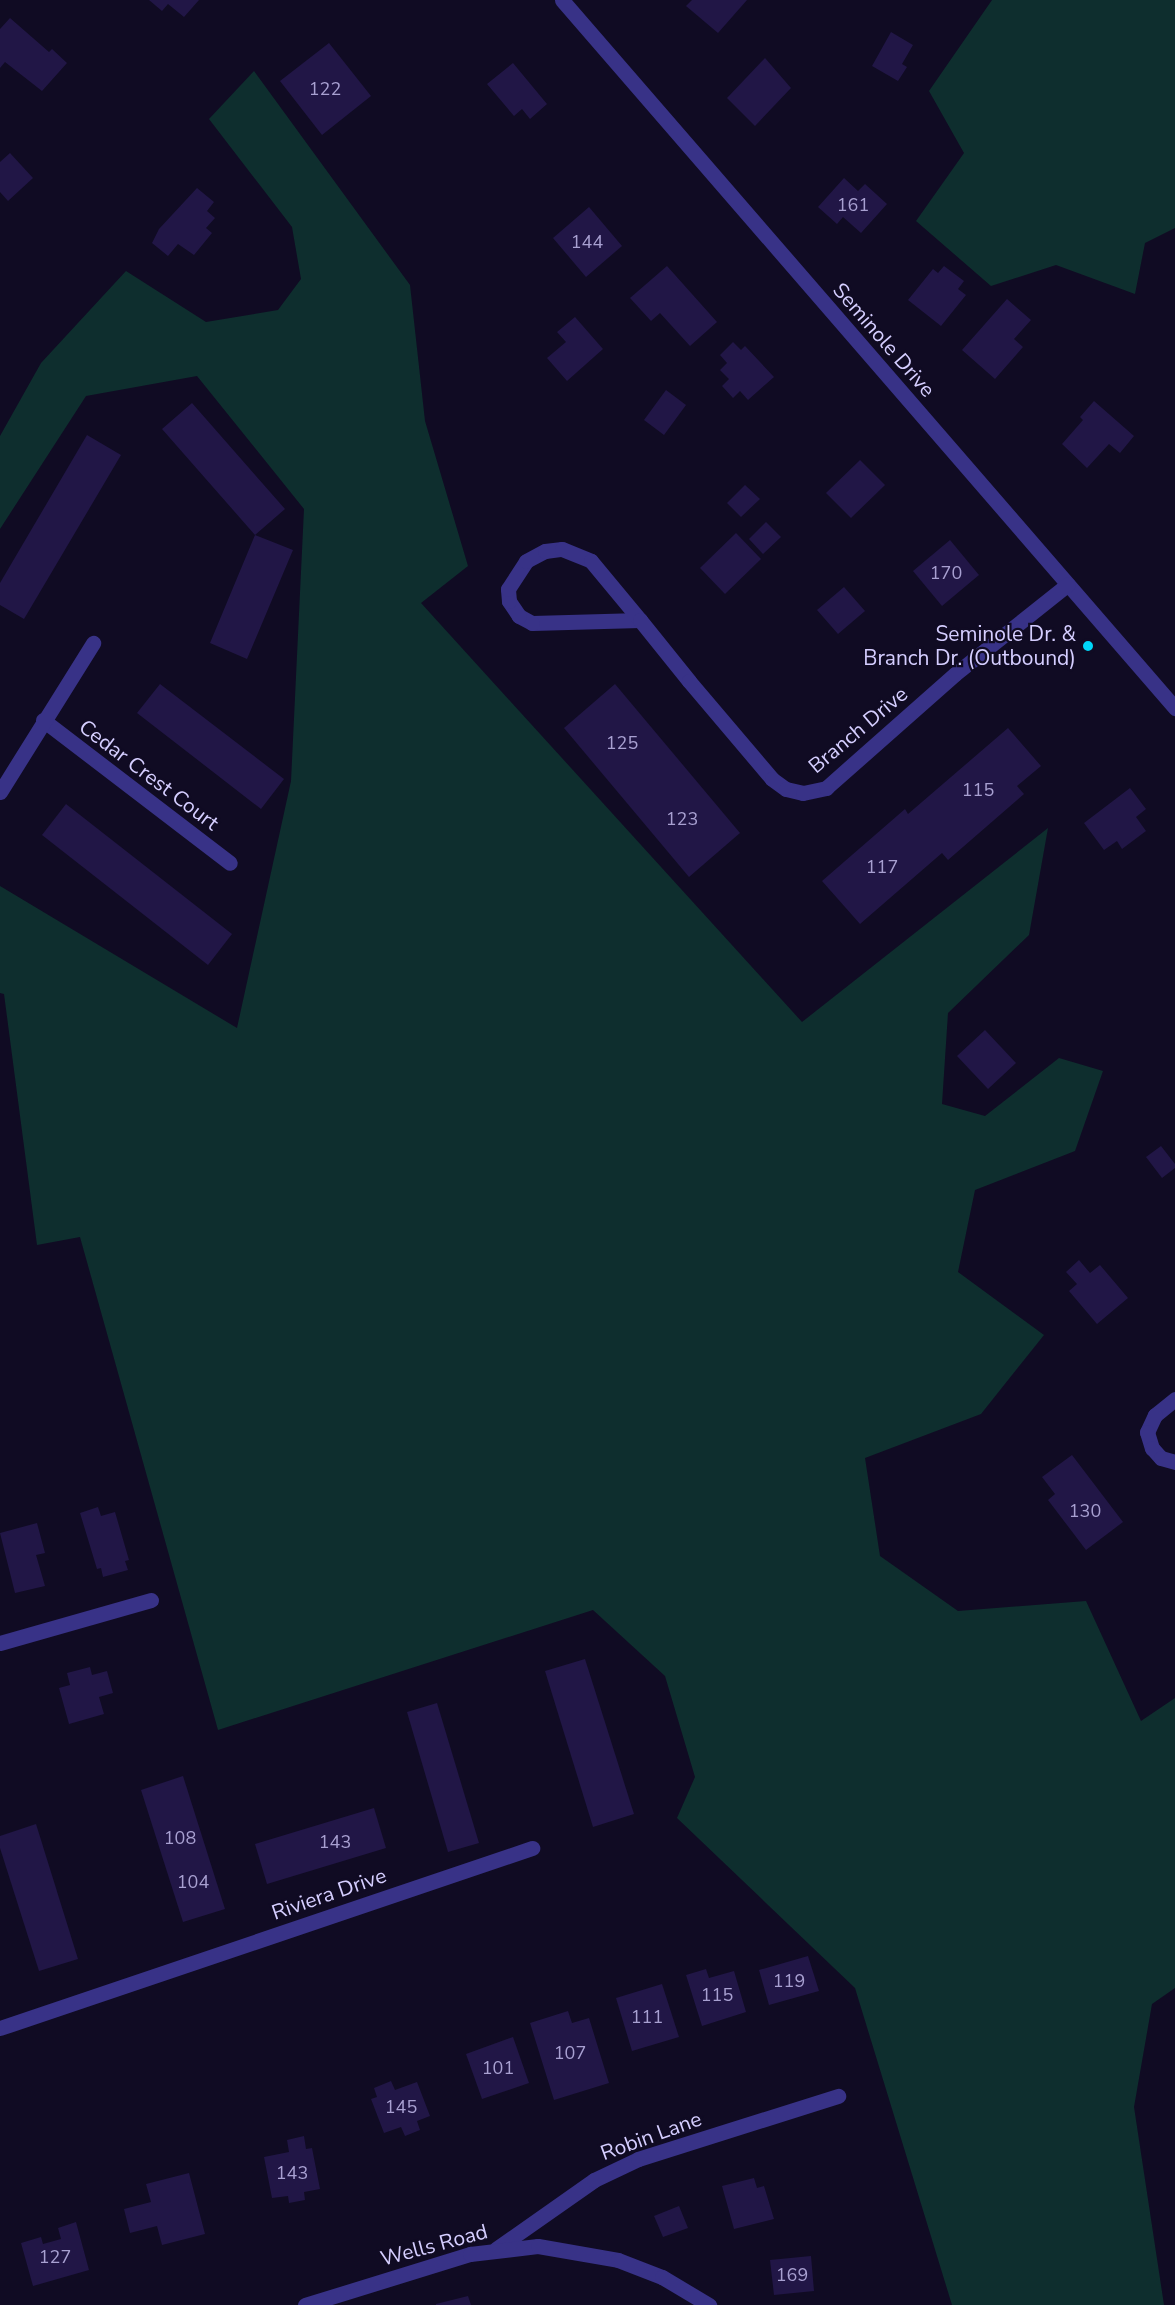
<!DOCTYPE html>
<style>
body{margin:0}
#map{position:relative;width:1175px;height:2305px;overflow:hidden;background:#100b23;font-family:"Nunito Sans",sans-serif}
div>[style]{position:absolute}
.green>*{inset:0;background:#0e2e2e}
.building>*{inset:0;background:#211646}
.minor>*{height:15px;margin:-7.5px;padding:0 7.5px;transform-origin:7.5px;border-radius:7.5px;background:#383287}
.dots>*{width:16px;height:16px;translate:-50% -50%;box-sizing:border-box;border:3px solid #100b23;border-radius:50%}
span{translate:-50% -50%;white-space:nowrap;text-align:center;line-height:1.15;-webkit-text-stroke:4.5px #100b23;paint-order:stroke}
.number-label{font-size:18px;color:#a8a0d1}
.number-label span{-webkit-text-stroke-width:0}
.street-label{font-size:21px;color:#d5ceff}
.poi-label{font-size:21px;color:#d5ceff}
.right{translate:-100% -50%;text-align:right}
</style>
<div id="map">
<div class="green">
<div style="clip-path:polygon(992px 0,1175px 0,1175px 228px,1145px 243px,1135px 294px,1056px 265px,991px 286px,916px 221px,964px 153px,929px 91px)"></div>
<div style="clip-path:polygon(254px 71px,410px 285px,425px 421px,468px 566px,421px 603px,802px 1022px,1048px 828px,1029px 935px,948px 1013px,942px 1104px,985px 1116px,1059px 1058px,1103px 1071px,1075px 1151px,975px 1190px,958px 1272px,1044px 1335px,981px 1414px,865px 1458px,880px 1556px,958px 1611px,1086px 1601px,1141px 1721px,1175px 1698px,1175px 1988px,1152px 2004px,1134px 2107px,1164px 2305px,952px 2305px,855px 1988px,677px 1818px,695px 1777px,665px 1676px,593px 1610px,218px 1730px,80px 1237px,37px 1245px,4px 994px,0 993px,0 886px,237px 1028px,291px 781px,304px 509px,197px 376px,86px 396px,0 529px,0 436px,41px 363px,126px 271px,206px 322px,278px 310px,301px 279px,292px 227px,209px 119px)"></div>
</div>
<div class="building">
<div style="clip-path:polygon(149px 0,199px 0,184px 17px,168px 4px,162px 11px)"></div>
<div style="clip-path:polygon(692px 0,747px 0,718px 33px,686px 6px)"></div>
<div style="clip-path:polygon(10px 18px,49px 52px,52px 49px,67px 63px,42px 91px,5px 62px,0 68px,0 29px)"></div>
<div style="clip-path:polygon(891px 32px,913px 45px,902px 64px,907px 67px,898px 81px,872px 66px)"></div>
<div style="clip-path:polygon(329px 43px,371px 96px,322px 135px,280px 81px)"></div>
<div style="clip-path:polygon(765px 58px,791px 88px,755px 126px,727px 98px)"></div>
<div style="clip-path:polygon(513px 63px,547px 104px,530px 119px,522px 109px,514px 116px,487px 84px)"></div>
<div style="clip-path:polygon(10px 153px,33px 178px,8px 201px,0 192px,0 162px)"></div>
<div style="clip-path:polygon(844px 178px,858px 191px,865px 184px,887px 204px,861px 233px,843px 217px,837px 224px,818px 207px)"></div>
<div style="clip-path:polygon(197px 188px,214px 202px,207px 211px,215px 218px,206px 228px,212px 233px,194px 255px,178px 244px,168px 256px,152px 243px,159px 229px)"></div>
<div style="clip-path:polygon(589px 207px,622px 246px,586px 277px,553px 238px)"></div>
<div style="clip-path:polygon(667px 266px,717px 322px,690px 346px,660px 313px,651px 321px,630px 298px)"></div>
<div style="clip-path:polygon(944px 266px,964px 281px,958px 289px,966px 295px,941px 326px,908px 300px,933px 269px,938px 273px)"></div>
<div style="clip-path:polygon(1007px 299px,1031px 320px,1014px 339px,1023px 347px,995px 379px,962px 350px)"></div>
<div style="clip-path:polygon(575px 317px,603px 349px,567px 381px,547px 358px,566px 342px,557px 332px)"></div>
<div style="clip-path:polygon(733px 342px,741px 350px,745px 346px,774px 377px,748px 400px,740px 391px,733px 398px,722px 386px,729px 379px,720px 370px,727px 363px,720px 355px)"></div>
<div style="clip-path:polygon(666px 390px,686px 405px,664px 435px,644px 420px)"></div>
<div style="clip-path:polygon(1094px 401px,1134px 436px,1120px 453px,1109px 444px,1087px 468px,1062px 444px,1083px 420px,1080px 417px)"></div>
<div style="clip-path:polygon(192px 403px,285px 509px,255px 535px,293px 550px,247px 659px,210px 643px,255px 535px,162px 429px)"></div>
<div style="clip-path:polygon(87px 435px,121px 455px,24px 619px,0 605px,0 583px)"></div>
<div style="clip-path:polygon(860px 460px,885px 485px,851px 518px,826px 493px)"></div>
<div style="clip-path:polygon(745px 485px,760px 499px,741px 517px,727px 503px)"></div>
<div style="clip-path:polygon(766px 522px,781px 537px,763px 554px,749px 539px)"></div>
<div style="clip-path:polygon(736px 533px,761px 559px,725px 594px,700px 568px)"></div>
<div style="clip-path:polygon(950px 540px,979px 575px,942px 606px,913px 571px)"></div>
<div style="clip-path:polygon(844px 587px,865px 611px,838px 634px,817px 610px)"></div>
<div style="clip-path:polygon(160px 684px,284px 779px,261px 809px,137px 713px)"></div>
<div style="clip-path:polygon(615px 684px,740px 833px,689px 877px,564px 728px)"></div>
<div style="clip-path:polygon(1008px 728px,1041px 766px,1017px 786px,1024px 794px,948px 860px,942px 853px,860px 924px,822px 881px,905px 809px,908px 814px)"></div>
<div style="clip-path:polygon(1130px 788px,1146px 809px,1136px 817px,1146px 831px,1122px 849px,1117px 841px,1104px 850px,1084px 823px)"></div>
<div style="clip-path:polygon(66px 804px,232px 934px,208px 965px,42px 835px)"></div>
<div style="clip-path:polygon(985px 1030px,1016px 1063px,988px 1089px,957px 1056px)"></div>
<div style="clip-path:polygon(1161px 1146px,1175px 1164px,1175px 1168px,1162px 1178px,1146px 1157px)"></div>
<div style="clip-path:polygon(1079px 1260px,1090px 1273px,1100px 1265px,1128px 1298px,1097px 1324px,1069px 1291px,1077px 1284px,1066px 1272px)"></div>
<div style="clip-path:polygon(1072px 1455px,1123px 1522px,1086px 1550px,1048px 1500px,1055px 1494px,1042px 1477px)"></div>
<div style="clip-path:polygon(98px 1507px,101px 1516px,115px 1512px,129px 1560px,125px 1561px,128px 1570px,103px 1577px,101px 1568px,97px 1569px,80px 1513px)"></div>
<div style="clip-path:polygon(37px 1523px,45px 1553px,36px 1555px,45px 1586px,15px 1593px,0 1533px)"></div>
<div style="clip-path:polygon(585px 1659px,634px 1814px,593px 1827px,545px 1671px)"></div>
<div style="clip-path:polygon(90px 1667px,92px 1675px,107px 1671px,113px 1693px,99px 1697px,104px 1714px,69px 1724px,59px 1688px,70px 1685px,67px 1673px)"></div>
<div style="clip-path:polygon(437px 1703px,479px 1843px,448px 1852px,407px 1712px)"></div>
<div style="clip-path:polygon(183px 1776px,225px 1909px,183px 1922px,141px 1790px)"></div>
<div style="clip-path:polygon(374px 1808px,386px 1848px,267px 1884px,255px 1844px)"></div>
<div style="clip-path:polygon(36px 1824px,78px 1959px,39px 1971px,0 1848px,0 1836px)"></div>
<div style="clip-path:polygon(808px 1956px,819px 1991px,769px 2005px,759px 1970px)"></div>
<div style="clip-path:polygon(706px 1969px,709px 1978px,734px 1971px,746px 2012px,702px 2026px,686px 1975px)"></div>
<div style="clip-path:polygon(662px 1984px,679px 2037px,632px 2051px,616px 1998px)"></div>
<div style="clip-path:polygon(568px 2011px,572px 2023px,589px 2018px,609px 2083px,554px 2100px,530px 2023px)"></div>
<div style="clip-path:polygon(513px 2037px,529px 2083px,482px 2099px,466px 2054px)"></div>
<div style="clip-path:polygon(391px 2081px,395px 2090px,417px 2082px,430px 2116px,417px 2121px,420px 2130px,405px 2136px,401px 2127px,384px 2133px,371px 2099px,377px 2097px,374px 2088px)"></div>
<div style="clip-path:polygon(304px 2136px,306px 2149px,312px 2148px,320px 2189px,304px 2192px,305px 2200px,289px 2203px,288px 2196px,272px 2198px,264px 2157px,289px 2152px,287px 2140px)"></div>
<div style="clip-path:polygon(189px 2173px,205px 2234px,162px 2245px,157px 2226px,130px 2233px,124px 2209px,151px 2202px,146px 2184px)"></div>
<div style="clip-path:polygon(754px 2178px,757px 2188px,764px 2186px,774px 2219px,734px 2229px,722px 2186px)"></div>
<div style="clip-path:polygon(679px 2206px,688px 2228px,663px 2237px,654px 2216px)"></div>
<div style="clip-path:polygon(76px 2222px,89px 2270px,33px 2286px,21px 2243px,41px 2237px,43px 2244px,61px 2239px,58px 2228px)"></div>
<div style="clip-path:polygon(811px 2256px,814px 2291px,774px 2295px,770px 2260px)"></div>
<div style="clip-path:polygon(468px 2296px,471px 2305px,436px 2305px,436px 2304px)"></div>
</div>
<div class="minor">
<div style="left:562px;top:0;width:937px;rotate:49.11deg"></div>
<div style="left:640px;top:620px;width:108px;rotate:178.4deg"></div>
<div style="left:532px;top:623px;width:15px;rotate:-152deg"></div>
<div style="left:519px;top:616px;width:18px;rotate:-124deg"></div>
<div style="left:509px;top:601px;width:12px;rotate:-95deg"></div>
<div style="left:508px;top:589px;width:33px;rotate:-57deg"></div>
<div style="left:526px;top:561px;width:21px;rotate:-28deg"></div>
<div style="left:545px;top:551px;width:17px;rotate:-7deg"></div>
<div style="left:562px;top:549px;width:31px;rotate:22deg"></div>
<div style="left:591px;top:561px;width:77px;rotate:50.3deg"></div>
<div style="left:640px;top:620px;width:78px;rotate:51.2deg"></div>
<div style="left:689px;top:681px;width:128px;rotate:49.7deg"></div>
<div style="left:772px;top:779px;width:17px;rotate:36deg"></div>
<div style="left:786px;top:789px;width:17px;rotate:13deg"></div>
<div style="left:803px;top:793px;width:24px;rotate:-12deg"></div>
<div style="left:826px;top:788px;width:172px;rotate:-41.5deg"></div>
<div style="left:955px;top:674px;width:144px;rotate:-38.5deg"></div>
<div style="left:43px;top:720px;width:235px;rotate:37.4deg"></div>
<div style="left:0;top:792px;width:176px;rotate:-58deg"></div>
<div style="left:1175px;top:1399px;width:26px;rotate:141deg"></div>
<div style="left:1155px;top:1415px;width:19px;rotate:115deg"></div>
<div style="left:1147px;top:1432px;width:17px;rotate:73deg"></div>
<div style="left:1152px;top:1448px;width:13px;rotate:48deg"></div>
<div style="left:1161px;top:1458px;width:15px;rotate:16deg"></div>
<div style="left:0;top:1643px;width:157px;rotate:-15.9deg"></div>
<div style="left:0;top:2028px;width:562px;rotate:-18.69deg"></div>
<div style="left:496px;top:2249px;width:120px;rotate:-35.1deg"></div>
<div style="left:594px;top:2180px;width:49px;rotate:-25.5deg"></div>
<div style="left:638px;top:2159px;width:210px;rotate:-17.5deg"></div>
<div style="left:305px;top:2305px;width:173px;rotate:-17.2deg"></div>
<div style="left:470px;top:2254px;width:68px;rotate:-6.7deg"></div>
<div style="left:538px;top:2246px;width:81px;rotate:9.9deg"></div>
<div style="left:618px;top:2260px;width:47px;rotate:21.1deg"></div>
<div style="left:662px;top:2277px;width:55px;rotate:30.8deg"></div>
</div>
<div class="dots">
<div style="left:1088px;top:646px;background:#00d6f9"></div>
</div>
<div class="number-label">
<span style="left:325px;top:89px">122</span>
<span style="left:853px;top:205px">161</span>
<span style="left:587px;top:242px">144</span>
<span style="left:946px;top:573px">170</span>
<span style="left:622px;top:743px">125</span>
<span style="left:978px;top:790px">115</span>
<span style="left:682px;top:819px">123</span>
<span style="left:882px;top:867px">117</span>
<span style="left:1085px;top:1511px">130</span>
<span style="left:180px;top:1838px">108</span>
<span style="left:335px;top:1842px">143</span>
<span style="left:193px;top:1882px">104</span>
<span style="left:789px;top:1981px">119</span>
<span style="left:717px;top:1995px">115</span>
<span style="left:647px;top:2017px">111</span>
<span style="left:570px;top:2053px">107</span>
<span style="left:498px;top:2068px">101</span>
<span style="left:401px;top:2107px">145</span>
<span style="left:292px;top:2173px">143</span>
<span style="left:55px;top:2257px">127</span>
<span style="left:792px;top:2275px">169</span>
</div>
<div class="street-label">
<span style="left:884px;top:340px;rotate:49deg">Seminole Drive</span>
<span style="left:858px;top:730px;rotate:-40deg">Branch Drive</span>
<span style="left:149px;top:775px;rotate:37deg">Cedar Crest Court</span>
<span style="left:329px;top:1894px;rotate:-19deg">Riviera Drive</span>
<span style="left:651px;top:2136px;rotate:-20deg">Robin Lane</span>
<span style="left:434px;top:2245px;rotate:-15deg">Wells Road</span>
</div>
<div class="poi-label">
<span class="right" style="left:1076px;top:646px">Seminole Dr. &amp;<br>Branch Dr. (Outbound)</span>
</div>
</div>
